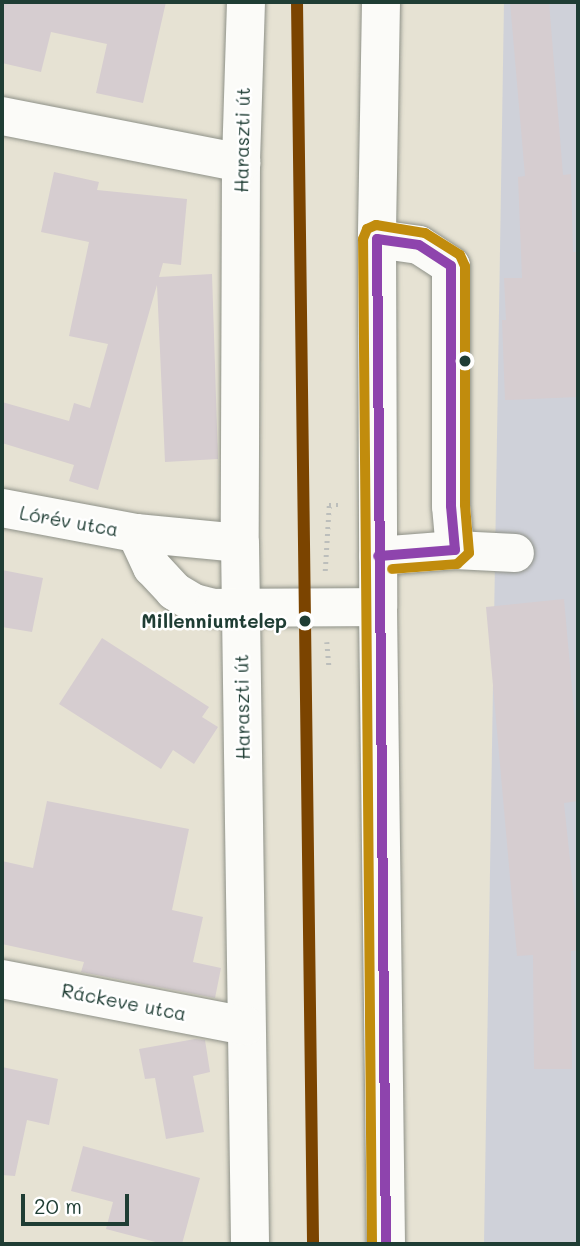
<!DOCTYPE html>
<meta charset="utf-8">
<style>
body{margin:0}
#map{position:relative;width:580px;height:1246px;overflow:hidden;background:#e6e2d3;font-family:Mali,sans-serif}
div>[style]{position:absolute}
.industrial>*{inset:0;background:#cfd1d9}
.building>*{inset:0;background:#d6cdd0}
.path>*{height:4.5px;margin-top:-2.25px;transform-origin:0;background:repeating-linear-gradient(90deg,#bcbebb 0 2px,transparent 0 7px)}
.roads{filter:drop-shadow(0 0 2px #8e9188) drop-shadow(0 0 2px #8e9188)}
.minor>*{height:38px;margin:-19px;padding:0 19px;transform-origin:19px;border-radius:19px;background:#fbfbf8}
.major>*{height:38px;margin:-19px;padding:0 19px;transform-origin:19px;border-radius:19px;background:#fbfbf8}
.bus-1>*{height:10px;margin:-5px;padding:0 5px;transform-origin:5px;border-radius:5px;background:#8e44ad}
.bus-2>*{height:10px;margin:-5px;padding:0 5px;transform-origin:5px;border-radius:5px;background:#c18c0d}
.rail-1>*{height:12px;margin:-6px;padding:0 6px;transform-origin:6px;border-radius:6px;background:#7b4400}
.dots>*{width:19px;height:19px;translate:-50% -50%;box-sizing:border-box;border:4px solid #fff;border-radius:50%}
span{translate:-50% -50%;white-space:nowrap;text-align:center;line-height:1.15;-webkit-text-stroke:5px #fff;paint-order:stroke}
.street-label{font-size:19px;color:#1f3d34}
.stop-label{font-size:19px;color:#1f3d34;font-weight:700}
.right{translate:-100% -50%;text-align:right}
.frame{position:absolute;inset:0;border:4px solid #1f3d34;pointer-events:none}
.scale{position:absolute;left:21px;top:1194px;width:108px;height:32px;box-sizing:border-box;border:4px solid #1f3d34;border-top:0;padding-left:9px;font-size:21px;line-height:24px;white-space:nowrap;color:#1f3d34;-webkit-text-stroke:5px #fff;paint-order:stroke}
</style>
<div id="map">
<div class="industrial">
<div style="clip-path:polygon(504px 2px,578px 2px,578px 1244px,484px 1244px)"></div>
</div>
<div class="building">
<div style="clip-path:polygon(2px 2px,166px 2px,143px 103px,96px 93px,107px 44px,51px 32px,41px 72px,2px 63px)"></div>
<div style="clip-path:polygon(510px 2px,549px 2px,563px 175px,571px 174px,573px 252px,578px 252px,578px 397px,505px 400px,502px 320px,506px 320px,504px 278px,522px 278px,518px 177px,525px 176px)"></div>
<div style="clip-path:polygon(54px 172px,99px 182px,97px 190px,187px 199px,181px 265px,163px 263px,159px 277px,212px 274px,218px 459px,165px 462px,157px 285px,98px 490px,69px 481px,74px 465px,2px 443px,2px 402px,69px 421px,74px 403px,90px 408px,108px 344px,69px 336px,89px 242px,41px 232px)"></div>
<div style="clip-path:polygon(2px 570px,43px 578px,32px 632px,2px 627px)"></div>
<div style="clip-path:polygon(564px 599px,578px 755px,578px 801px,564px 803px,578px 936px,578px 950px,571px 951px,572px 1069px,534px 1069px,533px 955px,517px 956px,486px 607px)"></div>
<div style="clip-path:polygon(102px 638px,209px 707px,202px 717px,218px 727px,194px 764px,173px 750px,161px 769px,59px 704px)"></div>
<div style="clip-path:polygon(47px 801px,189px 829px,172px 910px,203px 917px,193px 962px,221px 968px,215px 998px,81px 972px,84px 962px,2px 944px,2px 861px,33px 868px)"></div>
<div style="clip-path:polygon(195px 1039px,205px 1040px,210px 1072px,193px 1076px,204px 1132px,166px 1139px,155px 1078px,145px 1079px,139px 1049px)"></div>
<div style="clip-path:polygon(2px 1067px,58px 1079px,49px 1125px,27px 1120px,15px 1176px,2px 1175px)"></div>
<div style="clip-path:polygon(83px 1146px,200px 1178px,182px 1244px,163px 1244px,106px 1229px,113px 1202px,71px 1191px)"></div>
</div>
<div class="path">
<div style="left:325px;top:571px;width:66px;rotate:-86.5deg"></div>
<div style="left:329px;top:505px;width:12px"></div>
<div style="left:327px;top:642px;width:23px;rotate:85deg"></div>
</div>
<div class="roads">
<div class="minor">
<div style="left:246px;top:2px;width:161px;rotate:91.8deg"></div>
<div style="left:241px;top:163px;width:380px;rotate:90.2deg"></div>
<div style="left:240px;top:543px;width:701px;rotate:89.18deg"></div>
<div style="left:2px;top:116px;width:244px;rotate:11.1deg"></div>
<div style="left:377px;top:239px;width:42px;rotate:8.1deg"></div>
<div style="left:419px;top:245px;width:38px;rotate:33deg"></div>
<div style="left:451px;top:266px;width:240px;rotate:90deg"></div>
<div style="left:451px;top:506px;width:44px;rotate:84.8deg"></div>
<div style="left:2px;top:508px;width:136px;rotate:10.6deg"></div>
<div style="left:136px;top:533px;width:104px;rotate:5.5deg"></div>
<div style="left:136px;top:533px;width:38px;rotate:65deg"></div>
<div style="left:152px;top:567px;width:33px;rotate:47deg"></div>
<div style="left:174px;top:591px;width:23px;rotate:31deg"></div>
<div style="left:194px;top:603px;width:21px;rotate:14deg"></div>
<div style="left:214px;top:608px;width:164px;rotate:-0.3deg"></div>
<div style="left:378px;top:556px;width:77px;rotate:-4.5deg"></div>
<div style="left:455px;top:550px;width:60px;rotate:2.9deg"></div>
<div style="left:2px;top:979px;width:248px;rotate:10.9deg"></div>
</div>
<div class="major">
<div style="left:381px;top:2px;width:237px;rotate:91deg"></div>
<div style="left:377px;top:239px;width:368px;rotate:89.8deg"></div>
<div style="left:378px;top:607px;width:637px;rotate:89.28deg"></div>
</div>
</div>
<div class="bus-1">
<div style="left:377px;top:239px;width:1005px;rotate:89.49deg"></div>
<div style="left:377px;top:239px;width:42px;rotate:8.1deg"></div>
<div style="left:419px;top:245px;width:38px;rotate:33deg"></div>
<div style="left:451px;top:266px;width:240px;rotate:90deg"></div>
<div style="left:451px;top:506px;width:44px;rotate:84.8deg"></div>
<div style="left:455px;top:550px;width:77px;rotate:175.5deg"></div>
</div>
<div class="bus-2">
<div style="left:372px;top:1244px;width:1005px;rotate:-90.51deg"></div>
<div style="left:363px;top:239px;width:11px;rotate:-68deg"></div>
<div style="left:367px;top:229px;width:10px;rotate:-24deg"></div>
<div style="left:376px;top:225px;width:50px;rotate:9.3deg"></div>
<div style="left:425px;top:233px;width:41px;rotate:32.2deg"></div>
<div style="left:460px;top:255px;width:12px;rotate:66deg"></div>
<div style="left:465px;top:266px;width:239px;rotate:90deg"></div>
<div style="left:465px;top:505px;width:48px;rotate:85.2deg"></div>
<div style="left:469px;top:553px;width:16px;rotate:137deg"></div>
<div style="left:457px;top:564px;width:65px;rotate:175.6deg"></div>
</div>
<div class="rail-1">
<div style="left:297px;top:2px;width:1242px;rotate:89.26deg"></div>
</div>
<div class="dots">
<div style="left:465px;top:361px;background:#1f3d34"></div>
<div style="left:305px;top:621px;background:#1f3d34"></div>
</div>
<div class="street-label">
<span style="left:242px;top:140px;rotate:-89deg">Haraszti út</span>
<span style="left:69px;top:521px;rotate:10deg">Lórév utca</span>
<span style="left:242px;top:707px;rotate:-91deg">Haraszti út</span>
<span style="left:124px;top:1002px;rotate:11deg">Ráckeve utca</span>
</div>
<div class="stop-label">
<span class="right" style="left:287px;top:621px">Millenniumtelep</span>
</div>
<div class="frame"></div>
<div class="scale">20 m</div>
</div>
